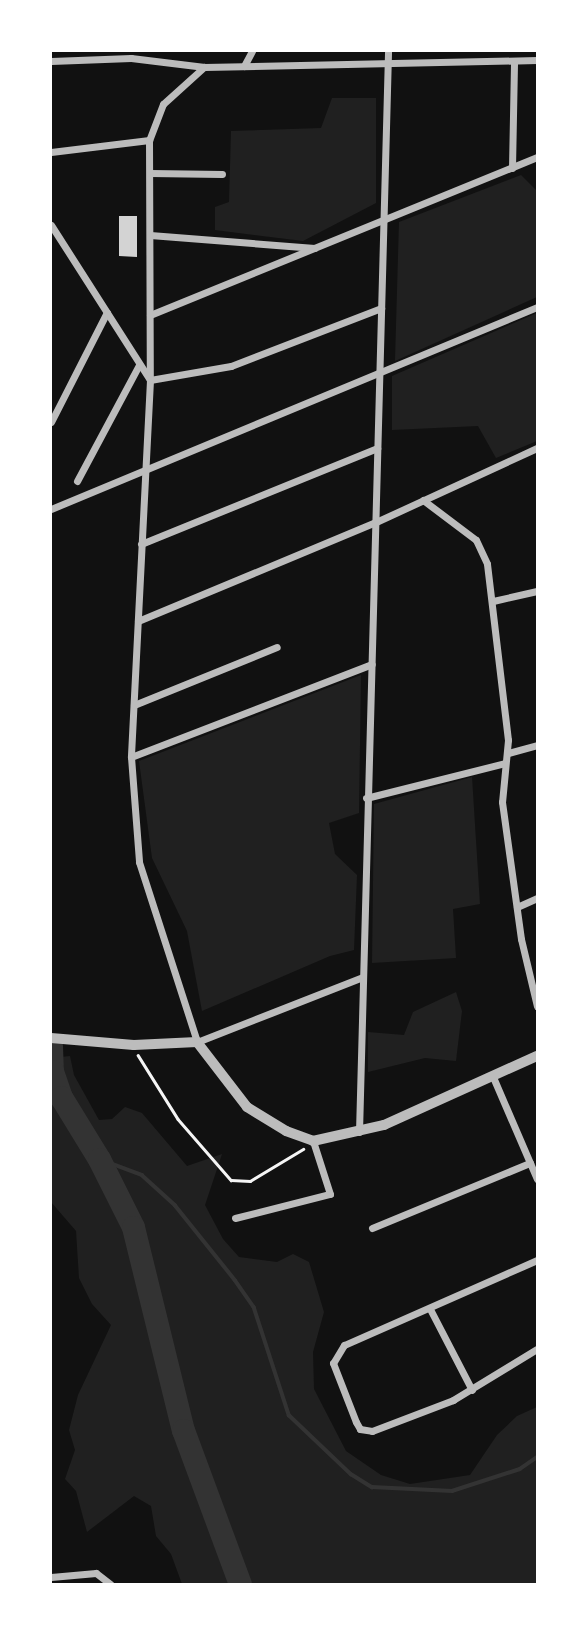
<!DOCTYPE html>
<style>
body{margin:0}
#map{position:relative;width:588px;height:1635px;overflow:hidden;background:#111;font-family:Mulish,sans-serif}
div>[style]{position:absolute}
.green>*{inset:0;background:#202020}
.stream>*{height:3.5px;margin:-1.75px;padding:0 1.75px;transform-origin:1.75px;border-radius:1.75px;background:#333}
.river>*{height:23px;margin:-11.5px;padding:0 11.5px;transform-origin:11.5px;border-radius:11.5px;background:#333}
.building>*{inset:0;background:#d3d3d3}
.path>*{height:2.5px;margin:-1.25px;padding:0 1.25px;transform-origin:1.25px;border-radius:1.25px;background:#f5f5f5}
.minor>*{height:7px;margin:-3.5px;padding:0 3.5px;transform-origin:3.5px;border-radius:3.5px;background:#bcbcbc}
.tertiary>*{height:10px;margin:-5px;padding:0 5px;transform-origin:5px;border-radius:5px;background:#bcbcbc}
span{translate:-50% -50%;white-space:nowrap;text-align:center;line-height:1.15;-webkit-text-stroke:7px #fff;paint-order:stroke}
.frame{position:absolute;inset:0;border:52px solid #fff;pointer-events:none}
</style>
<div id="map">
<div class="green">
<div style="clip-path:polygon(332px 98px,376px 98px,376px 203px,303px 241px,215px 230px,215px 207px,229px 202px,231px 131px,321px 128px)"></div>
<div style="clip-path:polygon(521px 175px,537px 191px,537px 297px,395px 361px,399px 222px)"></div>
<div style="clip-path:polygon(537px 313px,537px 441px,496px 458px,478px 426px,392px 430px,392px 376px)"></div>
<div style="clip-path:polygon(361px 675px,359px 813px,329px 823px,335px 854px,357px 875px,354px 950px,330px 956px,202px 1011px,187px 931px,152px 858px,139px 761px)"></div>
<div style="clip-path:polygon(472px 777px,480px 904px,453px 909px,456px 958px,372px 963px,374px 804px)"></div>
<div style="clip-path:polygon(456px 992px,462px 1011px,456px 1061px,425px 1058px,368px 1072px,368px 1032px,404px 1035px,413px 1012px)"></div>
<div style="clip-path:polygon(70px 1056px,74px 1075px,99px 1120px,112px 1119px,125px 1107px,142px 1113px,187px 1166px,222px 1154px,205px 1205px,223px 1239px,239px 1257px,277px 1262px,293px 1254px,309px 1262px,324px 1312px,313px 1352px,314px 1389px,346px 1451px,381px 1475px,410px 1484px,470px 1475px,497px 1435px,517px 1416px,537px 1407px,537px 1584px,182px 1584px,171px 1554px,156px 1536px,151px 1506px,134px 1496px,87px 1532px,76px 1491px,65px 1479px,75px 1450px,69px 1430px,78px 1395px,111px 1325px,92px 1304px,79px 1278px,76px 1231px,51px 1202px,51px 1058px)"></div>
</div>
<div class="stream">
<div style="left:99px;top:1159px;width:46px;rotate:20.4deg"></div>
<div style="left:142px;top:1175px;width:45px;rotate:42.3deg"></div>
<div style="left:175px;top:1205px;width:96px;rotate:51.3deg"></div>
<div style="left:235px;top:1280px;width:33px;rotate:55deg"></div>
<div style="left:254px;top:1307px;width:114px;rotate:72deg"></div>
<div style="left:289px;top:1415px;width:86px;rotate:43.6deg"></div>
<div style="left:351px;top:1474px;width:25px;rotate:32deg"></div>
<div style="left:372px;top:1487px;width:80px;rotate:2.9deg"></div>
<div style="left:452px;top:1491px;width:71px;rotate:-17.9deg"></div>
<div style="left:520px;top:1469px;width:21px;rotate:-35deg"></div>
</div>
<div class="river">
<div style="left:51px;top:1046px;width:25px;rotate:88deg"></div>
<div style="left:52px;top:1071px;width:28px;rotate:71deg"></div>
<div style="left:61px;top:1097px;width:73px;rotate:58.5deg"></div>
<div style="left:99px;top:1159px;width:76px;rotate:63.4deg"></div>
<div style="left:133px;top:1227px;width:209px;rotate:76.2deg"></div>
<div style="left:183px;top:1430px;width:164px;rotate:69.7deg"></div>
</div>
<div class="building">
<div style="clip-path:polygon(119px 216px,137px 216px,137px 257px,119px 256px)"></div>
</div>
<div class="path">
<div style="left:138px;top:1055px;width:75px;rotate:58deg"></div>
<div style="left:178px;top:1119px;width:81px;rotate:49deg"></div>
<div style="left:231px;top:1180px;width:19px;rotate:3deg"></div>
<div style="left:250px;top:1181px;width:62px;rotate:-31.1deg"></div>
</div>
<div class="minor">
<div style="left:51px;top:61px;width:80px;rotate:-2.1deg"></div>
<div style="left:131px;top:58px;width:74px;rotate:7deg"></div>
<div style="left:204px;top:67px;width:333px;rotate:-1.2deg"></div>
<div style="left:244px;top:66px;width:17px;rotate:-62deg"></div>
<div style="left:204px;top:67px;width:55px;rotate:137.9deg"></div>
<div style="left:163px;top:104px;width:39px;rotate:111deg"></div>
<div style="left:149px;top:140px;width:240px;rotate:89.8deg"></div>
<div style="left:150px;top:380px;width:377px;rotate:92.9deg"></div>
<div style="left:131px;top:757px;width:105px;rotate:85.6deg"></div>
<div style="left:139px;top:862px;width:189px;rotate:72.1deg"></div>
<div style="left:197px;top:1042px;width:178px;rotate:-21.4deg"></div>
<div style="left:51px;top:152px;width:99px;rotate:-7deg"></div>
<div style="left:512px;top:168px;width:106px;rotate:-88.9deg"></div>
<div style="left:150px;top:173px;width:72px;rotate:0.8deg"></div>
<div style="left:51px;top:225px;width:184px;rotate:57.4deg"></div>
<div style="left:150px;top:380px;width:82px;rotate:-9.8deg"></div>
<div style="left:231px;top:366px;width:161px;rotate:-21.1deg"></div>
<div style="left:150px;top:235px;width:165px;rotate:4.5deg"></div>
<div style="left:150px;top:315px;width:418px;rotate:-22.2deg"></div>
<div style="left:51px;top:422px;width:123px;rotate:-63deg"></div>
<div style="left:77px;top:481px;width:132px;rotate:-61.9deg"></div>
<div style="left:423px;top:500px;width:66px;rotate:37deg"></div>
<div style="left:476px;top:540px;width:26px;rotate:65deg"></div>
<div style="left:487px;top:564px;width:177px;rotate:83.2deg"></div>
<div style="left:508px;top:740px;width:62px;rotate:95.5deg"></div>
<div style="left:502px;top:802px;width:138px;rotate:82.1deg"></div>
<div style="left:521px;top:939px;width:69px;rotate:76.6deg"></div>
<div style="left:51px;top:509px;width:526px;rotate:-22.57deg"></div>
<div style="left:141px;top:544px;width:255px;rotate:-22.1deg"></div>
<div style="left:493px;top:601px;width:45px;rotate:-12.8deg"></div>
<div style="left:138px;top:621px;width:258px;rotate:-22.6deg"></div>
<div style="left:376px;top:522px;width:177px;rotate:-24.7deg"></div>
<div style="left:134px;top:705px;width:154px;rotate:-22.1deg"></div>
<div style="left:508px;top:753px;width:30px;rotate:-15deg"></div>
<div style="left:131px;top:757px;width:258px;rotate:-21.1deg"></div>
<div style="left:366px;top:798px;width:143px;rotate:-14.1deg"></div>
<div style="left:517px;top:907px;width:22px;rotate:-24deg"></div>
<div style="left:493px;top:1077px;width:111px;rotate:66.7deg"></div>
<div style="left:359px;top:1132px;width:1081px;rotate:-88.46deg"></div>
<div style="left:235px;top:1218px;width:98px;rotate:-14.2deg"></div>
<div style="left:330px;top:1194px;width:56px;rotate:-107.8deg"></div>
<div style="left:372px;top:1228px;width:171px;rotate:-22.4deg"></div>
<div style="left:537px;top:1260px;width:211px;rotate:156.2deg"></div>
<div style="left:344px;top:1345px;width:21px;rotate:121deg"></div>
<div style="left:333px;top:1363px;width:63px;rotate:68.7deg"></div>
<div style="left:356px;top:1422px;width:8px;rotate:60deg"></div>
<div style="left:360px;top:1429px;width:12px;rotate:9deg"></div>
<div style="left:372px;top:1431px;width:87px;rotate:-20.9deg"></div>
<div style="left:453px;top:1400px;width:98px;rotate:-31.3deg"></div>
<div style="left:430px;top:1309px;width:91px;rotate:62.6deg"></div>
<div style="left:51px;top:1577px;width:45px;rotate:-5.1deg"></div>
<div style="left:96px;top:1573px;width:18px;rotate:38deg"></div>
</div>
<div class="tertiary">
<div style="left:51px;top:1038px;width:83px;rotate:4.8deg"></div>
<div style="left:134px;top:1045px;width:63px;rotate:-2.7deg"></div>
<div style="left:197px;top:1042px;width:82px;rotate:52.4deg"></div>
<div style="left:247px;top:1107px;width:46px;rotate:31.6deg"></div>
<div style="left:286px;top:1131px;width:29px;rotate:20deg"></div>
<div style="left:313px;top:1141px;width:73px;rotate:-12.7deg"></div>
<div style="left:384px;top:1125px;width:168px;rotate:-24.3deg"></div>
</div>
<div class="frame"></div>
</div>
